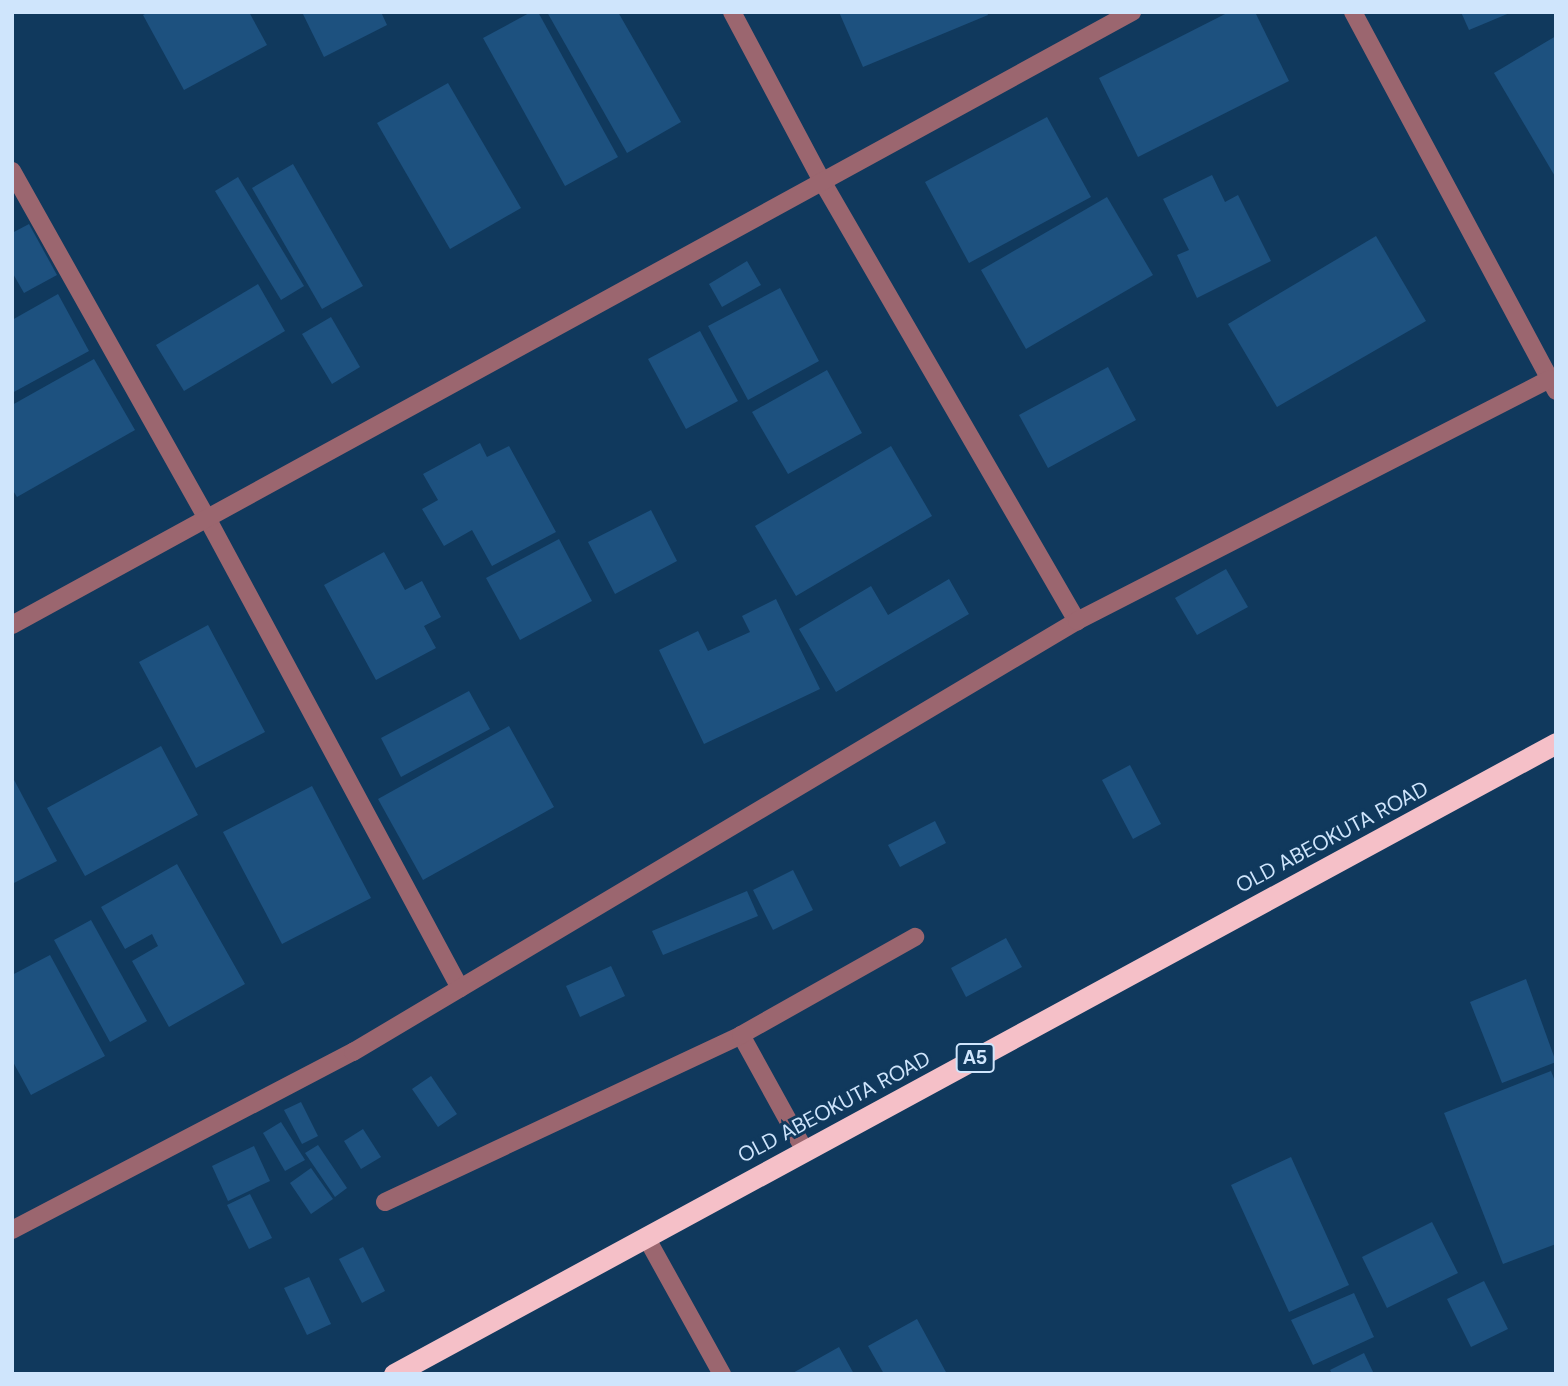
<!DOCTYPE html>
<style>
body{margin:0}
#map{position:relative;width:1568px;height:1386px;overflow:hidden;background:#10395d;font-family:"DM Sans",sans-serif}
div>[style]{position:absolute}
.building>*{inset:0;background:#1d517f}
.minor>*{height:18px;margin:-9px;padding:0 9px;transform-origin:9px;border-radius:9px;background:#9b666f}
.highway>*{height:21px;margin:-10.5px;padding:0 10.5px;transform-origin:10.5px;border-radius:10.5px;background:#f5c0c8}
span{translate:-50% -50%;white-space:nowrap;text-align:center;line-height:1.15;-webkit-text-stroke:6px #10395d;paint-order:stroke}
.shield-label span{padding:2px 5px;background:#10395d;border:2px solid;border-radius:5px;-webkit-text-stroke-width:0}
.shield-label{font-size:19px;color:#cfe5fc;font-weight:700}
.street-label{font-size:21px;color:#cfe5fc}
.frame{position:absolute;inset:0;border:14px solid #cfe5fc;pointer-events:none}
</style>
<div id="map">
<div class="building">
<div style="clip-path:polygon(149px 12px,249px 12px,267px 45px,184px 90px,143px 15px)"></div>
<div style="clip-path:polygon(302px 12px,381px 12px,387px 25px,324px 57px)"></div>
<div style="clip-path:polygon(531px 12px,538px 12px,618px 157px,565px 186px,483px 38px)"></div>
<div style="clip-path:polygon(547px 12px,618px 12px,681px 122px,627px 153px)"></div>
<div style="clip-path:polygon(839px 12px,987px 12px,988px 15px,863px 67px)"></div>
<div style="clip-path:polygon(1229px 12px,1255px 12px,1289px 81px,1138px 157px,1099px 78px)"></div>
<div style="clip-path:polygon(1461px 12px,1512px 12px,1469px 30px)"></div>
<div style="clip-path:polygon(1556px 36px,1556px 178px,1494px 73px)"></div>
<div style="clip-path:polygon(448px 83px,521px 208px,450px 249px,377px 123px)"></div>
<div style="clip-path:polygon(1047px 117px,1091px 197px,969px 263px,925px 182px)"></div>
<div style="clip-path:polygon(293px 164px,363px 286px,322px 309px,252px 188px)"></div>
<div style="clip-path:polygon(1212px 175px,1225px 202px,1238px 195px,1271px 261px,1197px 298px,1177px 255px,1189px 250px,1163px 199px)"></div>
<div style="clip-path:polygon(238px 177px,304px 286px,281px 300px,215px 191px)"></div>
<div style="clip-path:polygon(1107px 197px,1153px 275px,1026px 349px,981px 270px)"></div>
<div style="clip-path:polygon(29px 224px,57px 275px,24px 293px,12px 272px,12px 233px)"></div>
<div style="clip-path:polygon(1376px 236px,1426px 321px,1277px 407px,1228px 324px)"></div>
<div style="clip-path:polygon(747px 261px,761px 285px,722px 307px,709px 284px)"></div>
<div style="clip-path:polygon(258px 284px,285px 331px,184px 391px,156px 345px)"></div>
<div style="clip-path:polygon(780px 288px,819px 361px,748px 400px,708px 326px)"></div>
<div style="clip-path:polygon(58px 294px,89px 351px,12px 393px,12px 320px)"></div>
<div style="clip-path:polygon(331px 317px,360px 367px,332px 384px,302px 334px)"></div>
<div style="clip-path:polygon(700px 331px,738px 401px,686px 429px,648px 359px)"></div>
<div style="clip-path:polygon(94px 359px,135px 430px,17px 497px,12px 489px,12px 405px)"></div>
<div style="clip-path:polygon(1108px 367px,1136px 420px,1048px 468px,1019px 415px)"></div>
<div style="clip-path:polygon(827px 370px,862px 433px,788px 474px,752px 412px)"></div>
<div style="clip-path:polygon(480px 443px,487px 457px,509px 446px,556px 532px,492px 566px,472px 530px,444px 546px,422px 509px,438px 500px,423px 474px)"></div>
<div style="clip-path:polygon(891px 446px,932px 516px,796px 596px,755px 526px)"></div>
<div style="clip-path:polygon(651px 510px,677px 561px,615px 594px,588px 542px)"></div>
<div style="clip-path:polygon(559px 539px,592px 601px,520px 640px,486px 578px)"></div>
<div style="clip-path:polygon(384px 552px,405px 590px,422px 581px,441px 617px,424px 626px,436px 648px,376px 680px,324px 585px)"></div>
<div style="clip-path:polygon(1226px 569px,1248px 607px,1197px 635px,1175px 598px)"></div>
<div style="clip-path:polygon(949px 579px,969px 614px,836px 692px,799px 629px,871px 586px,888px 615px)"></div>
<div style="clip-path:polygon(776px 599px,820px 689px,704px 744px,659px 650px,698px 631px,708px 651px,750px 632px,742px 616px)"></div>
<div style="clip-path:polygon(208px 625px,265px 732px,196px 768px,139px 662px)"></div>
<div style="clip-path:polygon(469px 691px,490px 729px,401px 777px,381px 738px)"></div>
<div style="clip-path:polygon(509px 726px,554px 807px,423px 880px,378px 799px)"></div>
<div style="clip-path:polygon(161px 746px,198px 815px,85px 876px,47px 808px)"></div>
<div style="clip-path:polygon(1130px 765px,1161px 824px,1133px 839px,1102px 780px)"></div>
<div style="clip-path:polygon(12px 776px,57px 861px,12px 884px)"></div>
<div style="clip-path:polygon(312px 786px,371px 898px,282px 944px,223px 832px)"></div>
<div style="clip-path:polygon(935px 821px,946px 843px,900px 867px,888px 845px)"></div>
<div style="clip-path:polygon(177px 864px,245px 984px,169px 1027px,132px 961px,158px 946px,152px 934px,125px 949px,101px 907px)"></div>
<div style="clip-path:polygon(793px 870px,813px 910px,773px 930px,753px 890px)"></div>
<div style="clip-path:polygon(747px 891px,758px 916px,663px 955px,652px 931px)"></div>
<div style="clip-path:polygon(91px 920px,147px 1021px,110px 1042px,54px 940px)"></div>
<div style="clip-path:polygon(1006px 938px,1022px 967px,966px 997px,951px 968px)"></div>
<div style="clip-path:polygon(50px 955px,105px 1056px,31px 1095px,12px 1060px,12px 975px)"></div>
<div style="clip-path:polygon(611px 966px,625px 996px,580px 1017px,566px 986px)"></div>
<div style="clip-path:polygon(1526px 979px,1556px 1062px,1502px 1083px,1470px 1002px)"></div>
<div style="clip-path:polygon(1551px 1071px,1556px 1084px,1556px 1244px,1503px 1264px,1444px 1113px)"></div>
<div style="clip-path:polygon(431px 1076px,457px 1114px,438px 1127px,412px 1089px)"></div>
<div style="clip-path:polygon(301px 1102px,318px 1136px,302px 1144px,284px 1110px)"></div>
<div style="clip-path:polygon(281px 1122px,305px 1160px,285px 1171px,263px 1133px)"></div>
<div style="clip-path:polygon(363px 1129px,381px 1157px,361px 1169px,344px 1141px)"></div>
<div style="clip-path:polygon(318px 1145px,347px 1188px,335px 1197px,305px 1153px)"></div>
<div style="clip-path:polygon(254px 1146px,270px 1181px,228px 1201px,212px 1166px)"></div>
<div style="clip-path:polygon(1291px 1157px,1349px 1285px,1289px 1312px,1231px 1185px)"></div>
<div style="clip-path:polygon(311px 1168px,333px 1199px,311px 1214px,290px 1183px)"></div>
<div style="clip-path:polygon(250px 1194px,272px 1238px,249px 1249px,227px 1205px)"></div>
<div style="clip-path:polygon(1432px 1222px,1458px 1273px,1387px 1308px,1362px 1257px)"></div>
<div style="clip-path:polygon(363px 1247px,385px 1291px,362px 1303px,339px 1259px)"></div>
<div style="clip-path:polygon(309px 1277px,331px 1324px,307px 1335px,284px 1288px)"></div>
<div style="clip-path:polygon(1484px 1281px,1508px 1329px,1471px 1347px,1447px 1299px)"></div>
<div style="clip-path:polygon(1354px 1293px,1374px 1337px,1313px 1365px,1291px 1320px)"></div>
<div style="clip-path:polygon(917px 1319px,947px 1374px,884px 1374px,868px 1346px)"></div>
<div style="clip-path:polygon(839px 1347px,854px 1374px,791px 1374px)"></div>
<div style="clip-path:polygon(1364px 1353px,1374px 1374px,1332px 1374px,1330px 1370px)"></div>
</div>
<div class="minor">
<div style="left:732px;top:12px;width:191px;rotate:62deg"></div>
<div style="left:822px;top:181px;width:509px;rotate:59.91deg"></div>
<div style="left:1353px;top:12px;width:430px;rotate:61.8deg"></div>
<div style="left:12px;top:171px;width:398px;rotate:60.7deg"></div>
<div style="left:207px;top:518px;width:534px;rotate:61.71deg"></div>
<div style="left:12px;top:625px;width:1277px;rotate:-28.69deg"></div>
<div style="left:741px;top:1035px;width:132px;rotate:61.1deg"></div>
<div style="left:385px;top:1202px;width:393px;rotate:-25.1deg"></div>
<div style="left:741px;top:1035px;width:200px;rotate:-29.4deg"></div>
<div style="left:12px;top:1230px;width:385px;rotate:-27.6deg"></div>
<div style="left:353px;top:1052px;width:843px;rotate:-30.77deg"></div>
<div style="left:1077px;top:621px;width:531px;rotate:-27.1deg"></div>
<div style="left:646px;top:1237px;width:157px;rotate:61deg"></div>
</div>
<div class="highway">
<div style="left:394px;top:1374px;width:1322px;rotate:-28.5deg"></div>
</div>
<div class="shield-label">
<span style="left:975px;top:1058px">A5</span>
</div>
<div class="street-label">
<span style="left:1332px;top:837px;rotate:-28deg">OLD ABEOKUTA ROAD</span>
<span style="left:834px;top:1107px;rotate:-28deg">OLD ABEOKUTA ROAD</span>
</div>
<div class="frame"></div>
</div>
